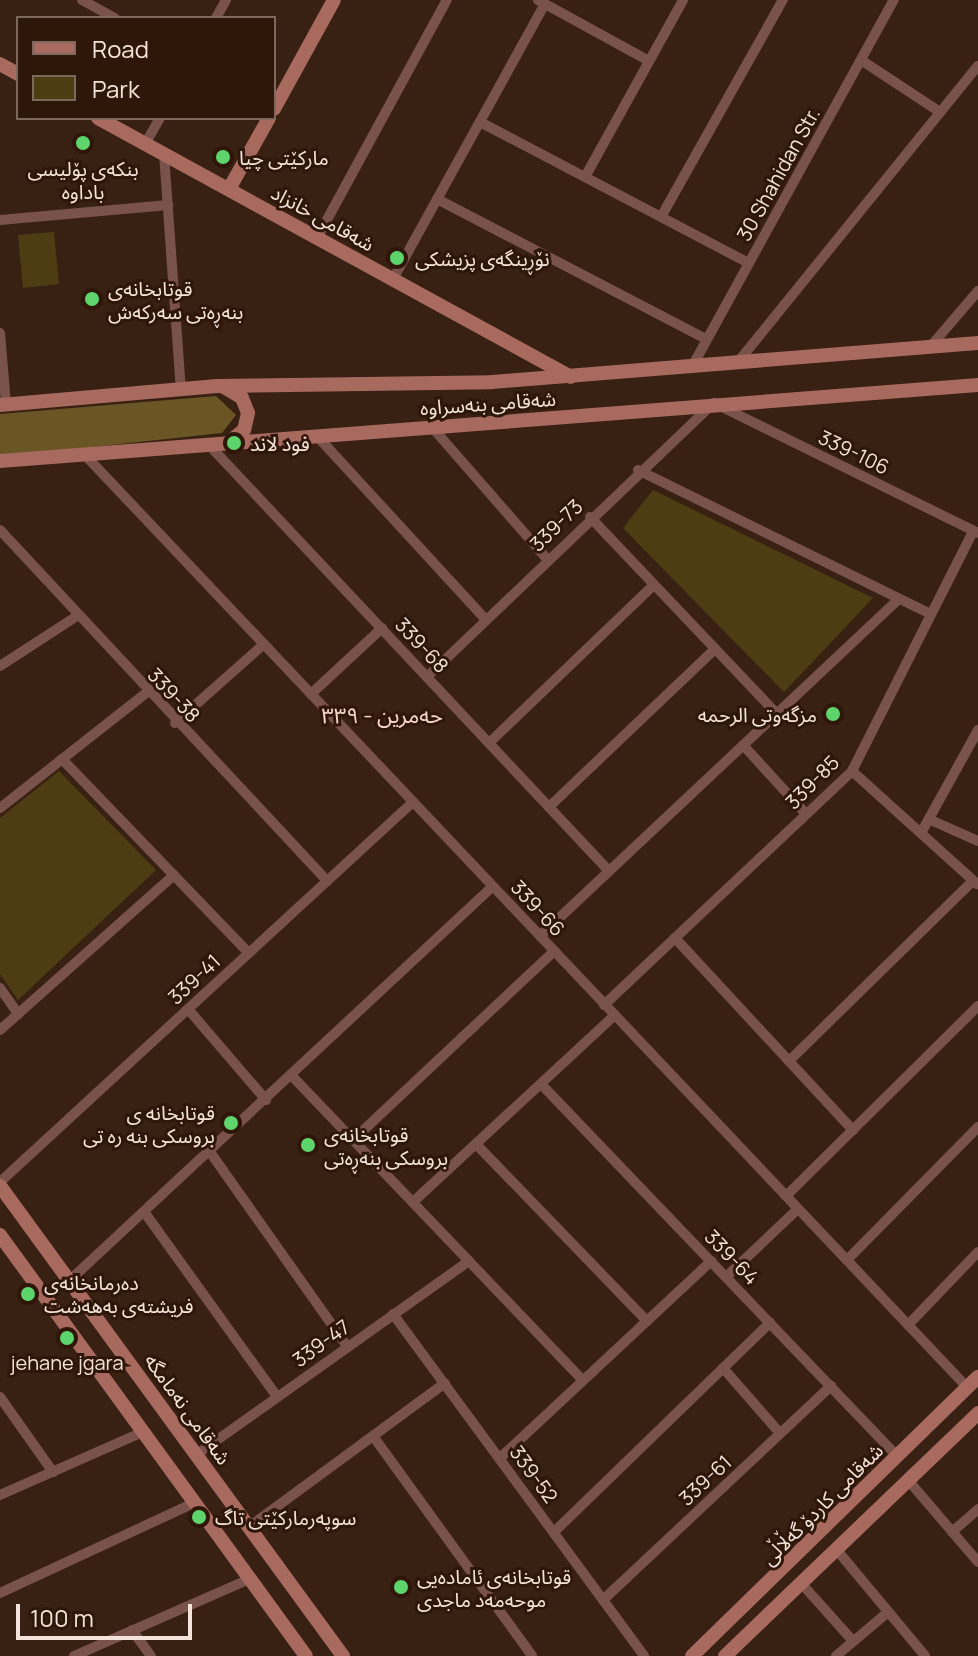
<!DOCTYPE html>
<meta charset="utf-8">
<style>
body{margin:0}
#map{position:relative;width:978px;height:1656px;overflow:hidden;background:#382012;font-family:Manrope,"Noto Sans Arabic",sans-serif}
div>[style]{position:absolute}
.green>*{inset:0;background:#4e3d12}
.forest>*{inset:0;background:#695624}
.street>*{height:10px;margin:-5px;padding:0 5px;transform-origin:5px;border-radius:5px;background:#79524c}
.secondary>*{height:14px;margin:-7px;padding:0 7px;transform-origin:7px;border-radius:7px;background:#a8695f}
.dots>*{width:22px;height:22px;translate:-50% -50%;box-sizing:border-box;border:4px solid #2e1609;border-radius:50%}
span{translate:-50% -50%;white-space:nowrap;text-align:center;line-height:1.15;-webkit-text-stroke:6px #2e1609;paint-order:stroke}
.poi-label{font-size:20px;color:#f4e3da}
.left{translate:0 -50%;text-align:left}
.right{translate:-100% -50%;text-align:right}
.street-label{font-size:20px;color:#f4e3da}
.neighbourhood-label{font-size:22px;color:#f8d7c6}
.legend{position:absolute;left:16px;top:16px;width:260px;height:104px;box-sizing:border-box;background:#2e1609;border:2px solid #7d685d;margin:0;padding:10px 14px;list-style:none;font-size:24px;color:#f4e3da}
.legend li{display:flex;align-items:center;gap:16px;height:40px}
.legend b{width:40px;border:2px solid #7d685d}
.scale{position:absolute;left:16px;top:1604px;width:176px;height:36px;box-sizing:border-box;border:4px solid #f4e3da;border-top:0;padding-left:10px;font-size:24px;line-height:28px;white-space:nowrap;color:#f4e3da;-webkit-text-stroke:6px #2e1609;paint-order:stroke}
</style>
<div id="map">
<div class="green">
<div style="clip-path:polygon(54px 232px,59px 284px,23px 288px,18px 235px)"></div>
<div style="clip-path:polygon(653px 490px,873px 598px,784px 692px,623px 528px)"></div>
<div style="clip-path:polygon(59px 771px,156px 870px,18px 1000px,0 974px,0 818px)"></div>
</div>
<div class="forest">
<div style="clip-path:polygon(216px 396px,236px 415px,222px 433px,0 457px,0 414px)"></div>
</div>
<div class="street">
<div style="left:82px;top:0;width:38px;rotate:29deg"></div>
<div style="left:538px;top:0;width:127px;rotate:28.8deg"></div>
<div style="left:216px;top:18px;width:21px;rotate:-61deg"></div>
<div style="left:861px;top:60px;width:95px;rotate:33.4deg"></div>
<div style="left:480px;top:122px;width:303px;rotate:27.7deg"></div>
<div style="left:145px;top:144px;width:30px;rotate:-60deg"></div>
<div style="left:164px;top:154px;width:236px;rotate:85.9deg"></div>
<div style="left:585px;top:177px;width:202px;rotate:-61deg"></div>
<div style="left:437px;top:199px;width:303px;rotate:27.5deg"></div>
<div style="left:661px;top:217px;width:249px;rotate:-60.7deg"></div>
<div style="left:0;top:220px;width:169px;rotate:-5.1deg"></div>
<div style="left:317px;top:238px;width:271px;rotate:-61.4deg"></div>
<div style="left:393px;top:279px;width:314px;rotate:-61.1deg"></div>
<div style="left:0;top:333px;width:71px;rotate:85.2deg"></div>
<div style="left:930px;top:347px;width:74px;rotate:-49.4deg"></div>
<div style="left:738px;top:362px;width:381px;rotate:-51deg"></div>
<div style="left:693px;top:365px;width:417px;rotate:-61.2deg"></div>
<div style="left:431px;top:426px;width:176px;rotate:48.9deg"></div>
<div style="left:317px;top:436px;width:248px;rotate:47.4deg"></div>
<div style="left:209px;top:445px;width:584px;rotate:46.8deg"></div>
<div style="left:84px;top:454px;width:1285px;rotate:46.58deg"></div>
<div style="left:638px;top:470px;width:326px;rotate:26.2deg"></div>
<div style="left:590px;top:517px;width:272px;rotate:46.5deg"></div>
<div style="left:0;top:530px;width:480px;rotate:47deg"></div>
<div style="left:0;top:666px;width:92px;rotate:-33deg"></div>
<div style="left:427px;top:677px;width:397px;rotate:-43.7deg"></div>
<div style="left:714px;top:403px;width:294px;rotate:26.2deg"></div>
<div style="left:311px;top:694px;width:97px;rotate:-42.9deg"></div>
<div style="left:175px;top:723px;width:119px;rotate:-41.6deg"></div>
<div style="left:489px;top:743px;width:228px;rotate:-43.8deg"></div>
<div style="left:743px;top:745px;width:93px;rotate:47.6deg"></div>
<div style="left:62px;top:759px;width:269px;rotate:46.1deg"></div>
<div style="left:852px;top:771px;width:169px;rotate:42.1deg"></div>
<div style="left:549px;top:807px;width:229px;rotate:-43.6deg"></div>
<div style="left:0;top:808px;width:186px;rotate:-38.2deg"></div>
<div style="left:933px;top:821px;width:49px;rotate:24deg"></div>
<div style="left:921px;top:833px;width:118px;rotate:-61deg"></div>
<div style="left:540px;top:936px;width:492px;rotate:-43.2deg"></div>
<div style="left:675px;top:938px;width:262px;rotate:47.2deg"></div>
<div style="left:0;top:988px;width:32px;rotate:55deg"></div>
<div style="left:604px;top:1005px;width:341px;rotate:-43.3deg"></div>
<div style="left:852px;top:771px;width:269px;rotate:-63.2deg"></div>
<div style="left:188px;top:1009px;width:120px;rotate:49.4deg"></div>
<div style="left:0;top:1030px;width:233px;rotate:-41.7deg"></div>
<div style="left:789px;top:1061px;width:257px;rotate:-44.4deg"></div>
<div style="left:292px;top:1076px;width:421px;rotate:46.3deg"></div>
<div style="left:541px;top:1084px;width:515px;rotate:46.26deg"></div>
<div style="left:353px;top:1140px;width:276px;rotate:-43.2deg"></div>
<div style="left:476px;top:1144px;width:246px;rotate:46deg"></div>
<div style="left:210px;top:1152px;width:237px;rotate:54.8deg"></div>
<div style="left:0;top:1182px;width:561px;rotate:-42.62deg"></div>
<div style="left:786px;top:1196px;width:270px;rotate:-44.7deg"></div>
<div style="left:413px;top:1202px;width:275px;rotate:-42.8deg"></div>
<div style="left:145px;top:1213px;width:226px;rotate:54.3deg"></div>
<div style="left:847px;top:1260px;width:187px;rotate:-45.4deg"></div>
<div style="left:726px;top:1277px;width:99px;rotate:-43.4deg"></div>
<div style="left:69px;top:1281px;width:579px;rotate:-42.97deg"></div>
<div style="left:393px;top:1314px;width:424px;rotate:53.7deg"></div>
<div style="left:908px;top:1325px;width:101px;rotate:-46.2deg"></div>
<div style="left:723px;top:1368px;width:86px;rotate:48.8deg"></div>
<div style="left:0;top:1397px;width:92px;rotate:54.8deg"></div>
<div style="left:373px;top:1436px;width:271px;rotate:54.1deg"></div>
<div style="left:196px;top:1455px;width:335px;rotate:-35.4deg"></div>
<div style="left:500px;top:1458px;width:289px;rotate:-43deg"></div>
<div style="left:908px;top:1480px;width:108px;rotate:49.5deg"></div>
<div style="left:0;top:1495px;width:156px;rotate:-23.8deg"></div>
<div style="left:249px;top:1527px;width:243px;rotate:-36.3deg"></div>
<div style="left:554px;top:1532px;width:301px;rotate:-44.1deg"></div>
<div style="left:952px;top:1532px;width:35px;rotate:-41deg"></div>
<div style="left:836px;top:1549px;width:139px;rotate:50.2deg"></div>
<div style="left:801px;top:1583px;width:78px;rotate:48.1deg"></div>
<div style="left:0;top:1593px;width:214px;rotate:-24.9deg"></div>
<div style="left:603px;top:1600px;width:313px;rotate:-43.2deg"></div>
<div style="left:132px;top:1630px;width:32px;rotate:54deg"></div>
<div style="left:74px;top:1656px;width:191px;rotate:-23.7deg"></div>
<div style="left:836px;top:1656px;width:68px;rotate:-40.2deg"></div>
</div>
<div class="secondary">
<div style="left:0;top:64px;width:21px;rotate:29deg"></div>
<div style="left:274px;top:109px;width:124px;rotate:-61.2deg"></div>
<div style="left:98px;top:118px;width:539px;rotate:28.7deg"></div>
<div style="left:229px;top:189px;width:81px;rotate:-60.6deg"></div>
<div style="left:224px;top:387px;width:21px;rotate:31deg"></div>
<div style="left:242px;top:398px;width:16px;rotate:68deg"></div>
<div style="left:248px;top:413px;width:17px;rotate:103deg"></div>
<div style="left:244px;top:430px;width:19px;rotate:141deg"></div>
<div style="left:0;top:405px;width:218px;rotate:-5deg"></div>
<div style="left:217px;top:386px;width:275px;rotate:-0.8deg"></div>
<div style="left:492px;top:382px;width:488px;rotate:-4.6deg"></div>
<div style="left:0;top:461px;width:981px;rotate:-4.44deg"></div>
<div style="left:0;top:1186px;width:582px;rotate:53.88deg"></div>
<div style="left:0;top:1235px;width:520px;rotate:53.99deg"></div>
<div style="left:692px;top:1656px;width:400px;rotate:-44.3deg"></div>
<div style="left:725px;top:1656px;width:351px;rotate:-43.8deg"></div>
</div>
<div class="dots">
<div style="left:83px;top:143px;background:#5ed56c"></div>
<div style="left:223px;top:157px;background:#5ed56c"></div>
<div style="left:397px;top:258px;background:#5ed56c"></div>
<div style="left:92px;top:299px;background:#5ed56c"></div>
<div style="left:234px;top:443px;background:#5ed56c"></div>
<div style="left:833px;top:714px;background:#5ed56c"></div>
<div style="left:231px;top:1123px;background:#5ed56c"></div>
<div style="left:308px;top:1145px;background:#5ed56c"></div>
<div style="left:28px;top:1294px;background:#5ed56c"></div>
<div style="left:67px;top:1338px;background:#5ed56c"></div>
<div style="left:199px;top:1517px;background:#5ed56c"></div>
<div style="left:401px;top:1587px;background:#5ed56c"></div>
</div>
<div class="poi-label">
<span class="left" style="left:239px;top:157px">مارکێتی چیا</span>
<span style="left:83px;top:180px">بنکەی پۆلیسی<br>باداوە</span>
<span class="left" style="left:415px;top:258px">نۆڕینگەی پزیشکی</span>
<span class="left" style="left:108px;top:300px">قوتابخانەی<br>بنەڕەتی سەرکەش</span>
<span class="left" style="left:250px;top:443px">فود لاند</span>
<span class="right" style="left:817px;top:714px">مزگەوتی الرحمە</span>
<span class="right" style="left:215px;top:1124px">قوتابخانه ى<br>بروسكى بنه ره تى</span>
<span class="left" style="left:324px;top:1146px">قوتابخانەی<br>بروسکی بنەڕەتی</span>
<span class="left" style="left:44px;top:1294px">دەرمانخانەی<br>فریشتەی بەهەشت</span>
<span style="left:67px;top:1362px">jehane jgara</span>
<span class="left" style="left:215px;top:1517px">سوپەرمارکێتی تاگ</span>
<span class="left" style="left:417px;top:1588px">قوتابخانەی ئامادەیی<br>موحەمەد ماجدی</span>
</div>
<div class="street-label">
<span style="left:778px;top:174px;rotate:-61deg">30 Shahidan Str.</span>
<span style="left:323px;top:218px;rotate:29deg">شەقامی خانزاد</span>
<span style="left:488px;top:403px;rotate:-4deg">شەقامی بنەسراوە</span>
<span style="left:854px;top:452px;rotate:26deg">339-106</span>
<span style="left:556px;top:525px;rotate:-44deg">339-73</span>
<span style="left:422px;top:645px;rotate:47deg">339-68</span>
<span style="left:174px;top:695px;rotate:47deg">339-38</span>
<span style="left:812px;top:782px;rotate:-45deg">339-85</span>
<span style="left:538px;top:908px;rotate:47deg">339-66</span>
<span style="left:194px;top:979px;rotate:-43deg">339-41</span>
<span style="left:732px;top:1257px;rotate:46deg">339-64</span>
<span style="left:321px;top:1343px;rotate:-36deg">339-47</span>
<span style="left:188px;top:1409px;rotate:54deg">شەقامی نەمامگە</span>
<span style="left:534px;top:1474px;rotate:54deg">339-52</span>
<span style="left:705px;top:1480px;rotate:-43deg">339-61</span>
<span style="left:822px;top:1504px;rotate:-45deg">شەقامی کاردۆ گەڵاڵی</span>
</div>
<div class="neighbourhood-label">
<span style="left:382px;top:716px">حەمرین - ٣٣٩</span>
</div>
<ul class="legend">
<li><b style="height:10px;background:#a8695f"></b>Road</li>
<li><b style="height:22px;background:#4e3d12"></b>Park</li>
</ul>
<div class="scale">100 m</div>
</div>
